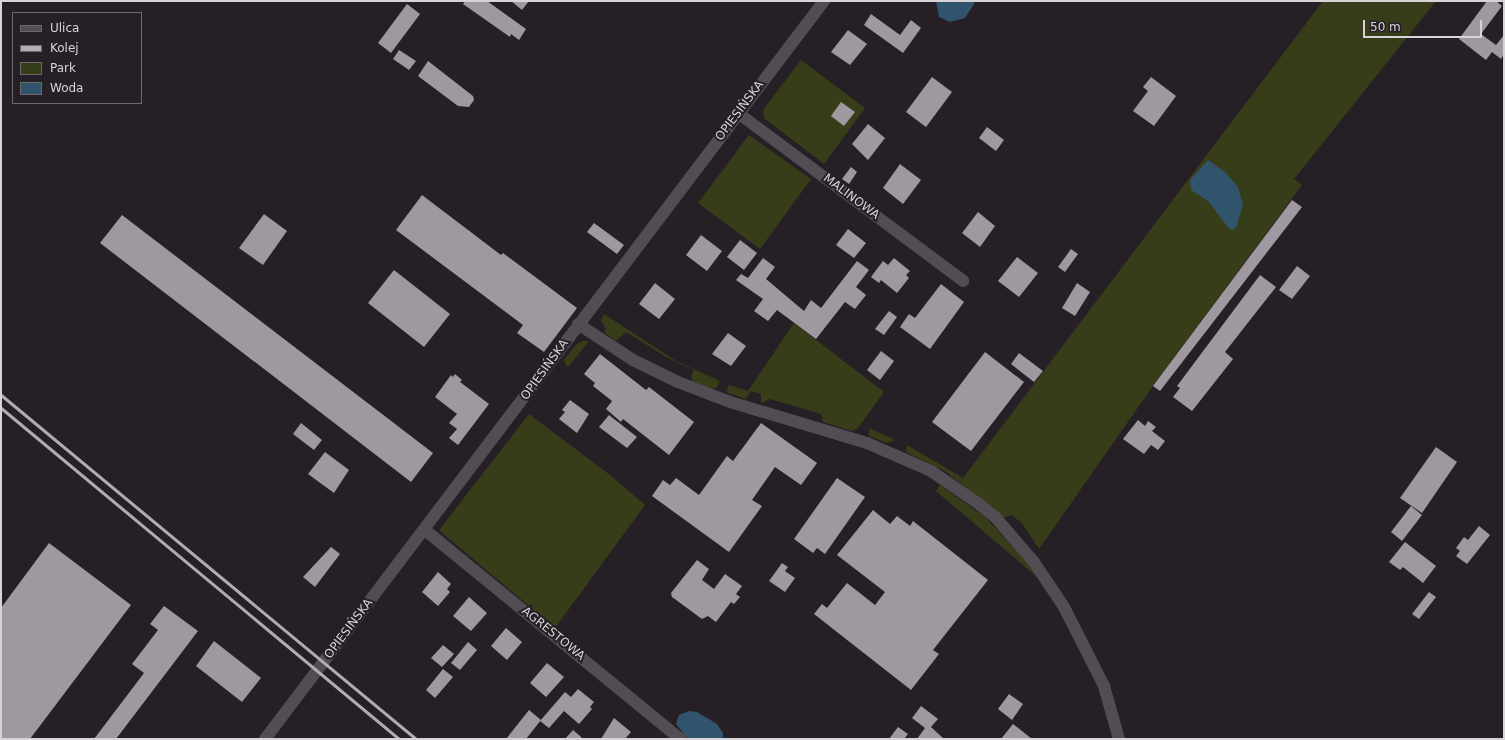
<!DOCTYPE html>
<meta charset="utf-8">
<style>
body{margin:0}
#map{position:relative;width:1505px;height:740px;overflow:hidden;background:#262026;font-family:"DejaVu Sans",sans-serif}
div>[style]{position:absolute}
.green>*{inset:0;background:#383d19}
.water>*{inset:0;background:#2f546b}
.building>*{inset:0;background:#a098a0}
.minor>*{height:12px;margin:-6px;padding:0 6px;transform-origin:6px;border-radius:6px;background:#534c53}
.rail>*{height:3px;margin:-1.5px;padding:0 1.5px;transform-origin:1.5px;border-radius:1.5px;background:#b1acb1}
span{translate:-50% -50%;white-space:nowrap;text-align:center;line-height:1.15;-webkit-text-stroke:4px #262026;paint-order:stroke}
.street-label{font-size:12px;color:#d7d3d7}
.frame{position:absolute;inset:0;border:2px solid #d7d3d7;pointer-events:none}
.legend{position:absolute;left:12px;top:12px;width:130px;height:92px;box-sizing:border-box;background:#262026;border:1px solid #6d686d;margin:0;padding:5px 7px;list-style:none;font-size:12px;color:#d7d3d7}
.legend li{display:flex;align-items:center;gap:8px;height:20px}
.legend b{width:20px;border:1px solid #6d686d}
.scale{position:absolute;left:1363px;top:20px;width:119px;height:18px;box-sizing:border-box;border:2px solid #d7d3d7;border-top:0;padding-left:5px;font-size:12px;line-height:14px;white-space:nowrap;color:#d7d3d7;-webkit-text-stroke:3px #262026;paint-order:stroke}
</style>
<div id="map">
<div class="green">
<div style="clip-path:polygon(1323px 1px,1436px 1px,1294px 179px,1302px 185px,1153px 386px,1039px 549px,1021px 522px,1011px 515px,1004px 518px,945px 471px,906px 452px,907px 445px,963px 478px)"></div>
<div style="clip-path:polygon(801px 60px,865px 108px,824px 164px,764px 118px,763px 110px)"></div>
<div style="clip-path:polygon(749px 135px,811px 179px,760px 249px,698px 203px)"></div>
<div style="clip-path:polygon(604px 314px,676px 361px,720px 381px,717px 387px,713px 389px,694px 382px,691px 377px,694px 370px,668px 358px,626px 332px,616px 341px,604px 332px,606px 329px,601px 320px)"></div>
<div style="clip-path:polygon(794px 323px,884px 392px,858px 428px,852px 431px,823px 422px,821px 414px,770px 399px,761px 403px,761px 394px,751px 391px,746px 399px,728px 393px,727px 390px,729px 385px,748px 391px)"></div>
<div style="clip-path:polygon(583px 341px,589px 341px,569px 366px,566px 366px,564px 360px,577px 344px)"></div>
<div style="clip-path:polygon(529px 414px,610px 475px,645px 505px,555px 628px,439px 530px)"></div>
<div style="clip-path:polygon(869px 428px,893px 439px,893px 441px,887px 443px,869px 436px)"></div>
<div style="clip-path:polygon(940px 485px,985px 517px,1028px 563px,1037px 577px,936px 491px)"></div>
</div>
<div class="water">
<div style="clip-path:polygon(936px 1px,974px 1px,974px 4px,965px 18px,950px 22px,939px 17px)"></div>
<div style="clip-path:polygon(1208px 160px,1225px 172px,1238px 187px,1243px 205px,1236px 228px,1230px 230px,1208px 201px,1191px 190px,1190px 180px)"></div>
<div style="clip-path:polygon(689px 711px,697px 712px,717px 724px,723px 733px,723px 739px,688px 739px,676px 724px,679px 715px)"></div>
</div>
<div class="building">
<div style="clip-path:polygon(465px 1px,487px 1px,526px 29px,519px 40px,511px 34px,510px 37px,463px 4px)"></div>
<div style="clip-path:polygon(511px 1px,529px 1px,522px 10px)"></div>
<div style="clip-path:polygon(1487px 1px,1496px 1px,1502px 6px,1481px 34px,1496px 45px,1504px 35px,1504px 54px,1501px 59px,1492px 52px,1486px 60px,1459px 39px)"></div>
<div style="clip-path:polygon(407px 4px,420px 14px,391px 53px,378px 43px)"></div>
<div style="clip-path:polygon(871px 14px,900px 35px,911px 20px,921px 28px,903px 53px,864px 25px)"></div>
<div style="clip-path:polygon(848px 30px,867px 44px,850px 65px,831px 52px)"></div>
<div style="clip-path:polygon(399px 50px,416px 61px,409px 70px,393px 59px)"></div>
<div style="clip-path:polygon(428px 61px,473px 96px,474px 100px,469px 107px,458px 106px,418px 76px)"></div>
<div style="clip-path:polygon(932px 77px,952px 92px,926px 127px,906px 112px)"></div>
<div style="clip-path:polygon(1151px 77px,1176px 96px,1154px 126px,1133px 111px,1148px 91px,1143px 87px)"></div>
<div style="clip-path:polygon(841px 102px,855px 112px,844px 126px,831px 116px)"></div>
<div style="clip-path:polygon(868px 124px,885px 138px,868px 160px,852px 144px)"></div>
<div style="clip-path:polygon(987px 127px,1004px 140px,996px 151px,979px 138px)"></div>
<div style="clip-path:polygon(900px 164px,921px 180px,903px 204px,883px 188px)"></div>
<div style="clip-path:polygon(851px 167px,857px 172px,849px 184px,842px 179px)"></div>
<div style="clip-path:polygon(422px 195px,501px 255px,503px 253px,577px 308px,544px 352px,517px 333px,523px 325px,396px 230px)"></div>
<div style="clip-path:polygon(1292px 200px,1302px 207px,1160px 391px,1153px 386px)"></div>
<div style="clip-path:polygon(978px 212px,995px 226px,980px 247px,962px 233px)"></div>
<div style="clip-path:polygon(264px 214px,287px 231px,263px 265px,239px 248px)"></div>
<div style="clip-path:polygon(122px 215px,433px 453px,411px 482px,100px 243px)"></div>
<div style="clip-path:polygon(594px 223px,624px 245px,617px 254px,587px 232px)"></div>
<div style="clip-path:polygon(848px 229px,866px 243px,854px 258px,836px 245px)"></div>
<div style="clip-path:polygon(701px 235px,722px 251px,707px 271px,686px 255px)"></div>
<div style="clip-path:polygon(740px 240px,757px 253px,744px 270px,727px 257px)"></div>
<div style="clip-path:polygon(1071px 249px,1078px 254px,1065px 272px,1058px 267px)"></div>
<div style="clip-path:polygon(1017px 257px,1038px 273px,1019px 297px,998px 281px)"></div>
<div style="clip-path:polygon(763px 258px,775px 267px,766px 279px,804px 311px,811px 300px,821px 308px,857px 261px,869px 270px,856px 287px,866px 295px,855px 309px,845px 302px,816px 339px,777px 310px,768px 321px,754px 311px,763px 299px,736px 280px,741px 274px,748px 278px)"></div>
<div style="clip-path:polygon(894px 258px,910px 271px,906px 275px,909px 278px,897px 293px,881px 280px,879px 283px,871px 277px,883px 261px,888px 265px)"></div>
<div style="clip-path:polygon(1297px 266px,1310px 276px,1292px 299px,1279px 290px)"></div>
<div style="clip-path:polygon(394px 270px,450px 314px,424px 347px,368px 303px)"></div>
<div style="clip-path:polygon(1260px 275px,1276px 287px,1225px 352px,1233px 359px,1192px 411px,1173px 397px,1180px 388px,1177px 386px)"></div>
<div style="clip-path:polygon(655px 283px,675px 299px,659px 319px,639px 304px)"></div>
<div style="clip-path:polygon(1077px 283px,1090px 292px,1075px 316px,1062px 308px)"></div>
<div style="clip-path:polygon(941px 284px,964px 302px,930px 349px,900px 327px,909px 314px,915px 318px)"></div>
<div style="clip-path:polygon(889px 311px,897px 317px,884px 335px,875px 329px)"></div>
<div style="clip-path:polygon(728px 333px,746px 346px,731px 366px,712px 354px)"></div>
<div style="clip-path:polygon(881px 351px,894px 361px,880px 380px,867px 370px)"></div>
<div style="clip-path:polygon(985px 352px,1024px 382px,971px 451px,932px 422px)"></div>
<div style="clip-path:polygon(1019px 353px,1043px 371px,1034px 382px,1011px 364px)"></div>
<div style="clip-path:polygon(600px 354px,646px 390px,649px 387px,694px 422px,669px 455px,623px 419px,621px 422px,606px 409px,612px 401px,593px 386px,595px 383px,584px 374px)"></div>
<div style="clip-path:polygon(455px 374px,462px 380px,460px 382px,489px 404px,458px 445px,449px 438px,457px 429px,449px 423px,457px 414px,435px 397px,451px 375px,453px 377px)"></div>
<div style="clip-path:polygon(570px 400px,589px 414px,577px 433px,559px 419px,565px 412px,562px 410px)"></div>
<div style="clip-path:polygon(609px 415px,637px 437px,627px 448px,599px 427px)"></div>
<div style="clip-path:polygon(1138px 420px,1145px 426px,1148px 421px,1156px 427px,1152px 431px,1165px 441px,1158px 450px,1151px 445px,1144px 454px,1123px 439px)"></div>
<div style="clip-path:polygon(301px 423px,322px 440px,314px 450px,293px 434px)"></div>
<div style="clip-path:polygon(761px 423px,817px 463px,801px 485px,775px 467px,752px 500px,762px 506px,729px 552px,652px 496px,663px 480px,670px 485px,676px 478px,699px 495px,727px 456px,733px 461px)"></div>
<div style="clip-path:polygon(1436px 447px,1457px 462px,1422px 513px,1400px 498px)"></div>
<div style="clip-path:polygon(325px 452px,349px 470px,334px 493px,308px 474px)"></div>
<div style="clip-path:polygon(837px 478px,865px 497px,825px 554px,817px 548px,813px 553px,794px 539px)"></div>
<div style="clip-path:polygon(1411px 506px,1422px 515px,1402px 541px,1391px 532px)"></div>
<div style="clip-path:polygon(873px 510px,890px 524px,897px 516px,910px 526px,913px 521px,988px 580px,933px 650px,939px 654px,911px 690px,814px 614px,822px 604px,827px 608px,847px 583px,875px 605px,885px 592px,837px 555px)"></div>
<div style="clip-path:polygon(1479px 526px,1490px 535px,1467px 564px,1456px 556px,1460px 551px,1456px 548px,1464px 537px,1468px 540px)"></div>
<div style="clip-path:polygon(1405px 542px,1436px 566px,1423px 583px,1403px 567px,1400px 570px,1389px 562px)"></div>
<div style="clip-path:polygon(49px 543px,131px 605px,30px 739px,1px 739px,1px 608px)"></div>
<div style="clip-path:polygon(331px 547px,340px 554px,315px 587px,303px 577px)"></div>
<div style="clip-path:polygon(697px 560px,709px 569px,702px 580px,714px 589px,725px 574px,742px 586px,736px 594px,740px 597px,734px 604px,731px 602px,716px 622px,708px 616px,702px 619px,672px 597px,671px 593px)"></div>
<div style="clip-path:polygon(782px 563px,788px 567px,785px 571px,795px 578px,785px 592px,769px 581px)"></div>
<div style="clip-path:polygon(438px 572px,451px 584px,447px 589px,450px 592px,438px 606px,422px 592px)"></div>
<div style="clip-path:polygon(1429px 592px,1436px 597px,1419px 619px,1412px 614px)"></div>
<div style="clip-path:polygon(469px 597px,487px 613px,471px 631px,453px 616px)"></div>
<div style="clip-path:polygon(164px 606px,198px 631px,116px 739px,94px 739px,144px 673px,132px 664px,158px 630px,150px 624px)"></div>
<div style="clip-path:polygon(506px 628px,522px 642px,507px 660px,491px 646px)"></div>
<div style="clip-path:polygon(214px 641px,261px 678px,242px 702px,196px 666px)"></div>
<div style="clip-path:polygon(468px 642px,477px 650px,460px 670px,451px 663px)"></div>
<div style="clip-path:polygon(443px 645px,454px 654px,442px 667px,431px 658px)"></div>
<div style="clip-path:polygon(547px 663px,564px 677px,546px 697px,530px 683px)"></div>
<div style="clip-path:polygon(443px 669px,453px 677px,435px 698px,426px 690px)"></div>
<div style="clip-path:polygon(578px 689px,594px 702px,590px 707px,592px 709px,579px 724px,564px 711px,549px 728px,540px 721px,565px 692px,571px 697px)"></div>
<div style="clip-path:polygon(1009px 694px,1023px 704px,1012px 720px,998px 709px)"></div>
<div style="clip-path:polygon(921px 706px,938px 719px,931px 727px,944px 739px,917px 739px,925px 728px,912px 718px)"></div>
<div style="clip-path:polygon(529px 710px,541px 720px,526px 739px,506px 739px)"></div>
<div style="clip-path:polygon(614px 718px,631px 732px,625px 739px,601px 739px)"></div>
<div style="clip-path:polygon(1013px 724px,1032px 739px,1001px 739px)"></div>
<div style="clip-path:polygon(898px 727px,908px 734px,904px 739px,889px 739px)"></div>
<div style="clip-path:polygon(573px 730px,579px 735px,583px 739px,565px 739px)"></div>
</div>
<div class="minor">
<div style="left:738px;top:113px;width:281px;rotate:36.7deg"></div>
<div style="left:578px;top:324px;width:66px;rotate:33.2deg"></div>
<div style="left:633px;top:360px;width:50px;rotate:26.1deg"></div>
<div style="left:678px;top:382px;width:56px;rotate:21deg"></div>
<div style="left:730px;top:402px;width:143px;rotate:16.7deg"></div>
<div style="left:867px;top:443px;width:70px;rotate:23.6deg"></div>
<div style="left:931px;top:471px;width:58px;rotate:34.5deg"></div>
<div style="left:979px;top:504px;width:22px;rotate:39deg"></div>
<div style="left:996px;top:518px;width:58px;rotate:49.2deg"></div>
<div style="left:1034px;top:562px;width:54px;rotate:56.3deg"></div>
<div style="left:1064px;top:607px;width:89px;rotate:63.1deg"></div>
<div style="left:1104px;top:686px;width:55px;rotate:74.2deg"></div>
<div style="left:425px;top:530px;width:330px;rotate:39.3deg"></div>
<div style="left:265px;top:739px;width:926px;rotate:-52.86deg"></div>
</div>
<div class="rail">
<div style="left:1px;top:395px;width:539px;rotate:39.66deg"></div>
<div style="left:1px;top:408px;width:518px;rotate:39.75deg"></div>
</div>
<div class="street-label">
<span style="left:740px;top:111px;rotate:-53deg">OPIESIŃSKA</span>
<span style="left:851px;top:197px;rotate:37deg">MALINOWA</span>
<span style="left:545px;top:370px;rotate:-54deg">OPIESIŃSKA</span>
<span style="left:349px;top:629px;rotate:-53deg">OPIESIŃSKA</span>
<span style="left:553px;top:634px;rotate:39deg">AGRESTOWA</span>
</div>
<div class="frame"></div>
<ul class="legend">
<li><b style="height:5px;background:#534c53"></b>Ulica</li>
<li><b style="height:5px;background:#b1acb1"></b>Kolej</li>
<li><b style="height:11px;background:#383d19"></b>Park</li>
<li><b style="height:11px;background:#2f546b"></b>Woda</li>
</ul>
<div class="scale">50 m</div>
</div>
